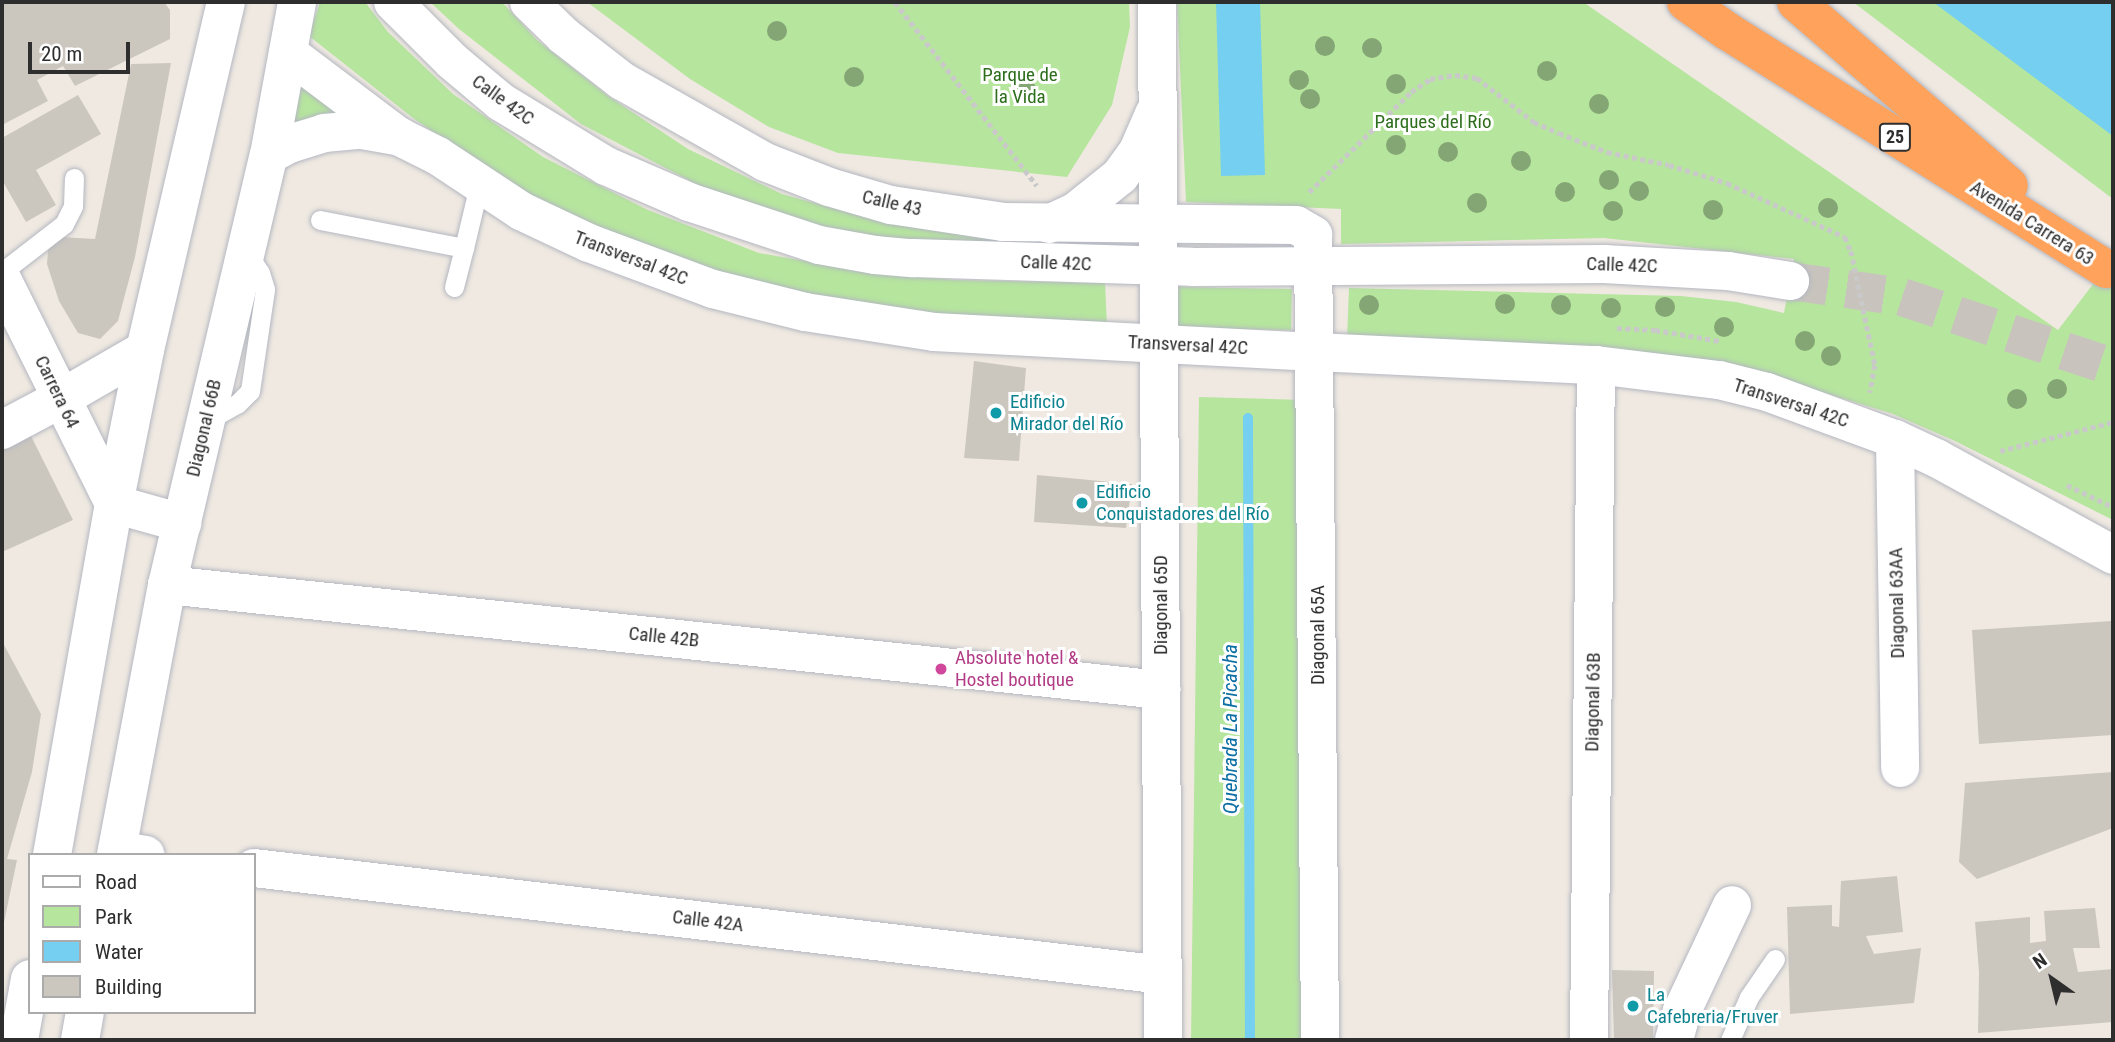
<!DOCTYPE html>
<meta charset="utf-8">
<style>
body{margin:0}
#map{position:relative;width:2115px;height:1042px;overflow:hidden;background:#efe9e1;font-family:"Roboto Condensed",sans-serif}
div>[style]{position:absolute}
.green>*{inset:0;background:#b6e59e}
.water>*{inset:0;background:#75cff0}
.stream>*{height:10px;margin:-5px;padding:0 5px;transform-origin:5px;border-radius:5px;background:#75cff0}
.building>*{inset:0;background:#cbc7bf}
.secondary-tunnel>*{height:38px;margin-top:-19px;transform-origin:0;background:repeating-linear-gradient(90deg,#c8c4bd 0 38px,transparent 0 57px)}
.path>*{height:4.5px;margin-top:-2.25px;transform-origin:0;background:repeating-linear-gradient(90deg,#c9c9c9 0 5px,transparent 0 8.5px)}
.roads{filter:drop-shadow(0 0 2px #b4b7c1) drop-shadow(0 0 2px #b4b7c1)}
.lane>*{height:19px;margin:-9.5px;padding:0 9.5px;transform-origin:9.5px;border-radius:9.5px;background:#fff}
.street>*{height:38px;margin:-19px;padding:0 19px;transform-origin:19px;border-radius:19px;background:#fff}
.secondary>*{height:38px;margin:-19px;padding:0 19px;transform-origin:19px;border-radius:19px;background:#fff}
.highway>*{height:38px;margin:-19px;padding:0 19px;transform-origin:19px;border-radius:19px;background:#ffa35c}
.trees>*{width:20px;height:20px;margin:-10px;border-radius:50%;background:#84a574}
.dots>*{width:19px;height:19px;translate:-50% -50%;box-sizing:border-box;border:4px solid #fff;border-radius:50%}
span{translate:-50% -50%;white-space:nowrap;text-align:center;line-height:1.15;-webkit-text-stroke:6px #fff;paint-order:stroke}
.shield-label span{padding:2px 5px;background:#fff;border:2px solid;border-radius:5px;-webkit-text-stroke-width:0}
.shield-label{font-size:18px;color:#2e2e2e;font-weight:700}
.park-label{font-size:19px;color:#2c6e1b}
.street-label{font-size:19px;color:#2e2e2e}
.culture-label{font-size:19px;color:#0d838f}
.left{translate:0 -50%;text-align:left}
.hotel-label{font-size:19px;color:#b23c85}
.water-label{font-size:21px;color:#0d6fa3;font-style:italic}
.frame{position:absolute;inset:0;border:4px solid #2e2e2e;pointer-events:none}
.legend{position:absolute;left:28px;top:853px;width:228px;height:161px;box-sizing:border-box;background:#fff;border:2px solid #ababab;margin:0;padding:9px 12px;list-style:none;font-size:21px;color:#2e2e2e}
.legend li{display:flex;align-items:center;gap:14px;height:35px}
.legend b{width:35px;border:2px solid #ababab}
.north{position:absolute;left:2017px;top:944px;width:70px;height:70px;-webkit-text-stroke:5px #fff;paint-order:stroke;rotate:326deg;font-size:19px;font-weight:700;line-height:28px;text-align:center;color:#2e2e2e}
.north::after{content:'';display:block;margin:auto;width:24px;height:32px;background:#2e2e2e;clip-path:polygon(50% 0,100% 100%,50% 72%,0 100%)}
.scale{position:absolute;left:28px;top:42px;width:102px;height:32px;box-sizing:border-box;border:4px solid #2e2e2e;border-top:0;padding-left:9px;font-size:21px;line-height:24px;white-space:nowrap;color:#2e2e2e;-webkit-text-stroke:5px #fff;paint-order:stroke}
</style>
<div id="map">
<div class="green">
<div style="clip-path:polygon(320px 2px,365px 2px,388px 32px,453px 94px,543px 157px,648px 210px,759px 253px,880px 274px,955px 280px,1105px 283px,1107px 326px,930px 318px,782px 294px,652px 257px,527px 196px,413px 118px,309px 36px)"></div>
<div style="clip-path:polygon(430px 2px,502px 2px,537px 40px,608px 96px,688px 149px,782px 194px,886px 223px,1110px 242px,889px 241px,795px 224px,702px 187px,581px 124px,459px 29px)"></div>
<div style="clip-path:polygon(587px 2px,1129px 2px,1130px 27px,1112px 105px,1067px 177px,838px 153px,769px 127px,690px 79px)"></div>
<div style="clip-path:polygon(1177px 2px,1583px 2px,2058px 330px,2113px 258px,2113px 520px,1955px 441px,1893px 414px,1774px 377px,1347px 339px,1349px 288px,1681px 296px,1736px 302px,1784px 313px,1794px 259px,1604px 238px,1341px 244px,1341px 209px,1186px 202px)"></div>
<div style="clip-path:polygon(1853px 2px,1936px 2px,2113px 135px,2113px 199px)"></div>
<div style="clip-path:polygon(299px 73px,355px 114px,287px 132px)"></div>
<div style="clip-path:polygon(1178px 287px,1292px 289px,1291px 330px,1177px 328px)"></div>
<div style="clip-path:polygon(1199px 397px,1303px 400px,1311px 1040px,1191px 1040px)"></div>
</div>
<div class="water">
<div style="clip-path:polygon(1216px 2px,1260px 2px,1265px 175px,1221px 176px)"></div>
<div style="clip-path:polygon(1933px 2px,2113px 2px,2113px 136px)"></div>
</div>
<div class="stream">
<div style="left:1248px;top:418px;width:622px;rotate:89.82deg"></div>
</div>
<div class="building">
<div style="clip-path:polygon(2px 2px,164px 2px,170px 10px,170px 39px,75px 86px,63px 66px,37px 80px,48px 101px,2px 125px)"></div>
<div style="clip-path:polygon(171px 63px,135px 257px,118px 321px,100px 339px,78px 333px,59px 301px,47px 264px,48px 250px,61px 237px,95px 239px,131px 64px)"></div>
<div style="clip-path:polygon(78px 95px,101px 134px,36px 170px,56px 205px,26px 222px,2px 180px,2px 138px)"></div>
<div style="clip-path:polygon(974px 361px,1026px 368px,1019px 461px,964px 458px)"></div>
<div style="clip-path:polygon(27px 428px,73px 520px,2px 552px,2px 441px)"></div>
<div style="clip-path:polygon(1037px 475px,1132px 484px,1126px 528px,1034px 522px)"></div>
<div style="clip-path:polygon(2112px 621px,2113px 735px,1979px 744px,1972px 630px)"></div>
<div style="clip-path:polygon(2px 641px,41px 714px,32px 772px,7px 859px,17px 860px,3px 927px)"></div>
<div style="clip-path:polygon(2113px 772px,2113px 828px,1977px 879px,1959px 862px,1965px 783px)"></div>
<div style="clip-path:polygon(1897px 876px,1903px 932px,1866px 936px,1874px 954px,1921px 948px,1914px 1003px,1790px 1014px,1787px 907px,1832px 905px,1832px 926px,1839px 927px,1841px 881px)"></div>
<div style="clip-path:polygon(2095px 908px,2100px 948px,2073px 948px,2078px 972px,2113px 969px,2113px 1022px,1978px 1033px,1979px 972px,1975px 922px,2030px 917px,2030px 943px,2046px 941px,2044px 911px)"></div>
<div style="clip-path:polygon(1612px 970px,1654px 971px,1653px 1040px,1614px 1040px)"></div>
</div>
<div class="secondary-tunnel">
<div style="left:1790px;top:281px;width:113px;rotate:8.1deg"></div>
<div style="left:1902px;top:297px;width:222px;rotate:18.4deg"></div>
</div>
<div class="path">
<div style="left:895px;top:2px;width:232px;rotate:52.3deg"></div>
<div style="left:1309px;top:192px;width:143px;rotate:-44.4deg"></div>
<div style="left:1411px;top:92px;width:23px;rotate:-34deg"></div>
<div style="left:1430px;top:79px;width:25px;rotate:-9deg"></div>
<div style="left:1455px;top:75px;width:22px;rotate:8deg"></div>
<div style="left:1477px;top:78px;width:72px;rotate:37.7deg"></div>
<div style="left:1534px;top:122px;width:27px;rotate:24deg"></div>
<div style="left:1559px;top:133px;width:52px;rotate:21.6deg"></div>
<div style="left:1607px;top:152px;width:63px;rotate:11.8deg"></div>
<div style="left:1669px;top:165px;width:61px;rotate:17.2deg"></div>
<div style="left:1727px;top:183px;width:130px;rotate:24.6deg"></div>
<div style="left:1845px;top:237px;width:15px;rotate:67deg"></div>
<div style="left:1851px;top:251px;width:116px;rotate:78.1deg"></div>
<div style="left:1875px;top:365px;width:28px;rotate:100deg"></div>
<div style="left:1617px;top:328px;width:38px;rotate:3deg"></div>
<div style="left:1655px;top:330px;width:66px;rotate:9.6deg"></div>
<div style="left:2000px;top:451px;width:117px;rotate:-14.4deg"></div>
<div style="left:2067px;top:485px;width:51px;rotate:25.6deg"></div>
</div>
<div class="roads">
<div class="lane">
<div style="left:320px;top:220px;width:147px;rotate:11deg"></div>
<div style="left:464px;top:248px;width:65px;rotate:-76.6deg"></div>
<div style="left:2px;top:272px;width:78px;rotate:-37.7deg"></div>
<div style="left:64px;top:224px;width:20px;rotate:-63deg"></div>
<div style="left:73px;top:206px;width:28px;rotate:-88deg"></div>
<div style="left:454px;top:287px;width:40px;rotate:-75.6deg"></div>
<div style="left:206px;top:421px;width:35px;rotate:-29deg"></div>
<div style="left:237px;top:404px;width:18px;rotate:-45deg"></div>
<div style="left:250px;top:391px;width:103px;rotate:-81.6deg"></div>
<div style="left:265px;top:289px;width:17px;rotate:-107deg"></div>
<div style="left:260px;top:273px;width:24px;rotate:-123deg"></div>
<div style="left:1730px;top:1040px;width:47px;rotate:-66.2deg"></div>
<div style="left:1749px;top:997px;width:46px;rotate:-55.6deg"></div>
</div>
<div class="street">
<div style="left:1316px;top:352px;width:280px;rotate:2.7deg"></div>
<div style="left:1596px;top:365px;width:124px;rotate:7deg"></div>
<div style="left:1719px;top:380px;width:49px;rotate:14deg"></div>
<div style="left:1767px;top:392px;width:136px;rotate:20.2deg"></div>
<div style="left:1895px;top:439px;width:47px;rotate:24.9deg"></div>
<div style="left:1938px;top:459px;width:200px;rotate:28.7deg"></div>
<div style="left:2px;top:430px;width:66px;rotate:-28.1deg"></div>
<div style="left:1895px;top:439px;width:329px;rotate:89.1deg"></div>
<div style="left:167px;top:585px;width:1000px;rotate:6.03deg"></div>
<div style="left:117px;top:850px;width:29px;rotate:10deg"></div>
<div style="left:254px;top:868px;width:915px;rotate:6.71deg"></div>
<div style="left:1589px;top:1040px;width:675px;rotate:-89.41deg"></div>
<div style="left:1674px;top:1040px;width:30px;rotate:-75deg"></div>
<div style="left:1682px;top:1011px;width:117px;rotate:-64.7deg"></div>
</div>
<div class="secondary">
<div style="left:393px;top:2px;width:83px;rotate:45deg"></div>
<div style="left:452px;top:61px;width:64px;rotate:39.9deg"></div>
<div style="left:501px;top:102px;width:123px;rotate:31.4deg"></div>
<div style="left:606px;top:166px;width:90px;rotate:23.4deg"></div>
<div style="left:689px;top:202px;width:137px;rotate:18.3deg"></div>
<div style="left:819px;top:245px;width:57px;rotate:10.1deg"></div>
<div style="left:875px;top:255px;width:38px;rotate:5deg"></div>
<div style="left:913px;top:258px;width:279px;rotate:1.8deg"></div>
<div style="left:1192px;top:267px;width:412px;rotate:-0.4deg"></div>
<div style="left:1604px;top:264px;width:124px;rotate:3.2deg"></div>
<div style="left:1728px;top:271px;width:63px;rotate:9.2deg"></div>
<div style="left:529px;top:2px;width:49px;rotate:44.2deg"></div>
<div style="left:564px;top:36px;width:73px;rotate:37.8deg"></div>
<div style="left:622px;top:81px;width:164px;rotate:29.5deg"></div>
<div style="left:765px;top:162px;width:69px;rotate:21.3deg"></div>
<div style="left:829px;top:187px;width:65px;rotate:16.2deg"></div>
<div style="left:891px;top:205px;width:113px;rotate:8.6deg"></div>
<div style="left:1003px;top:222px;width:293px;rotate:0.6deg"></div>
<div style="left:1296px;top:225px;width:20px;rotate:30deg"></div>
<div style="left:1313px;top:235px;width:805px;rotate:89.5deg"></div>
<div style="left:1157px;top:2px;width:1038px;rotate:89.67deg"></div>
<div style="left:288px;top:53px;width:138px;rotate:37deg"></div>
<div style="left:269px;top:155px;width:23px;rotate:-29deg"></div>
<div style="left:289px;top:144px;width:37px;rotate:-17deg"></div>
<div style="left:324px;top:133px;width:38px;rotate:-5deg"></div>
<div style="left:362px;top:130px;width:39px;rotate:10deg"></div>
<div style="left:400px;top:137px;width:42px;rotate:26.6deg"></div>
<div style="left:438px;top:156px;width:100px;rotate:33.5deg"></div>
<div style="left:521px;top:211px;width:75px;rotate:25.2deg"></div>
<div style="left:589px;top:243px;width:132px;rotate:20.4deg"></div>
<div style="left:713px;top:289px;width:95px;rotate:14deg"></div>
<div style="left:805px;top:312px;width:131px;rotate:8.8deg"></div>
<div style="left:934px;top:332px;width:383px;rotate:3deg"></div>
<div style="left:1049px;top:224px;width:29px;rotate:-25deg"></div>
<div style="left:1075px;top:212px;width:58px;rotate:-38.7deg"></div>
<div style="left:1120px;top:176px;width:29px;rotate:-54deg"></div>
<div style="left:1137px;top:153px;width:43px;rotate:-66.4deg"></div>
<div style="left:2px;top:279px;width:251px;rotate:63.5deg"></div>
<div style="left:114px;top:504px;width:71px;rotate:15.6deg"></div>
<div style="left:60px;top:399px;width:98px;rotate:-30deg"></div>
<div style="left:52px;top:855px;width:356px;rotate:-80deg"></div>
<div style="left:114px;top:504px;width:157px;rotate:-78.6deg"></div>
<div style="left:145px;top:350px;width:357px;rotate:-76.9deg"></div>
<div style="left:116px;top:855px;width:275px;rotate:-79.3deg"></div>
<div style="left:167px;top:585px;width:442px;rotate:-76.7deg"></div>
<div style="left:269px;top:155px;width:156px;rotate:-79.6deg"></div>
<div style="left:19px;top:1040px;width:62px;rotate:-79.8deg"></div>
<div style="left:80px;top:1040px;width:28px;rotate:-80deg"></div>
</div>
<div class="highway">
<div style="left:1686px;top:2px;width:50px;rotate:35.3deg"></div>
<div style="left:1727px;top:31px;width:448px;rotate:32.1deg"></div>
<div style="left:1796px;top:2px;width:281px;rotate:40.8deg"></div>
</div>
</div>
<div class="trees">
<div style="left:777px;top:31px"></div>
<div style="left:1325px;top:46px"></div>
<div style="left:1372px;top:48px"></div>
<div style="left:1547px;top:71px"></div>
<div style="left:854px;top:77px"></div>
<div style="left:1299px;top:80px"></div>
<div style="left:1396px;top:84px"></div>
<div style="left:1027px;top:91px"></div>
<div style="left:1310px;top:99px"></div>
<div style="left:1599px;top:104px"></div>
<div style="left:1396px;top:145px"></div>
<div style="left:1448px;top:152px"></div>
<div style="left:1521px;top:161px"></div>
<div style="left:1609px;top:180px"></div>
<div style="left:1639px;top:191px"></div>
<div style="left:1565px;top:192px"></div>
<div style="left:1477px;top:203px"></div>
<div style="left:1828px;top:208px"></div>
<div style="left:1713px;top:210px"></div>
<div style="left:1613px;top:211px"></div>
<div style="left:1505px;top:304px"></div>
<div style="left:1369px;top:305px"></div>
<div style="left:1561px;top:305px"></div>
<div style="left:1665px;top:307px"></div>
<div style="left:1611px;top:308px"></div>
<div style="left:1724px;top:327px"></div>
<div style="left:1805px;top:341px"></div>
<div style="left:1831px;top:356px"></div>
<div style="left:2057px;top:389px"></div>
<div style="left:2017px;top:399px"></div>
</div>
<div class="dots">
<div style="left:996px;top:413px;background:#0f9aa8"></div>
<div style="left:1082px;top:503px;background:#0f9aa8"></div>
<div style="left:941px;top:669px;background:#d1479c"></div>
<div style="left:1633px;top:1006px;background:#0f9aa8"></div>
</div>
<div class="shield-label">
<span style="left:1895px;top:137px">25</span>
</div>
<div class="park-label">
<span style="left:1020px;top:86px">Parque de<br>la Vida</span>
<span style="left:1433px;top:122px">Parques del Río</span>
</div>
<div class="street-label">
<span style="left:503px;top:100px;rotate:36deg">Calle 42C</span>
<span style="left:892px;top:203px;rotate:13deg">Calle 43</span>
<span style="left:2032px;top:223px;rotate:32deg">Avenida Carrera 63</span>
<span style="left:631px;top:258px;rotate:21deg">Transversal 42C</span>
<span style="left:1056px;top:263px;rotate:2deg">Calle 42C</span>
<span style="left:1622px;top:265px;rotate:2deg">Calle 42C</span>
<span style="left:1188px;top:345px;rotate:3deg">Transversal 42C</span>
<span style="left:57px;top:392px;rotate:64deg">Carrera 64</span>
<span style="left:1791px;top:403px;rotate:18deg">Transversal 42C</span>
<span style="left:204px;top:428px;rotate:-77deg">Diagonal 66B</span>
<span style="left:1897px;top:603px;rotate:-91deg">Diagonal 63AA</span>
<span style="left:1161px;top:605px;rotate:-90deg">Diagonal 65D</span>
<span style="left:1318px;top:635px;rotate:-90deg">Diagonal 65A</span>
<span style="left:664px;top:637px;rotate:6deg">Calle 42B</span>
<span style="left:1593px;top:702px;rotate:-89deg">Diagonal 63B</span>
<span style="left:708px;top:921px;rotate:7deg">Calle 42A</span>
</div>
<div class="culture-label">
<span class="left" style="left:1010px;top:413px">Edificio<br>Mirador del Río</span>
<span class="left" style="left:1096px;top:503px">Edificio<br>Conquistadores del Río</span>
<span class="left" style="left:1647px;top:1006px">La<br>Cafebreria/Fruver</span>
</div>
<div class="hotel-label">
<span class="left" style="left:955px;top:669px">Absolute hotel &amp;<br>Hostel boutique</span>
</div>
<div class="water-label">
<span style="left:1230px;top:729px;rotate:-90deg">Quebrada La Picacha</span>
</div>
<div class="frame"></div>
<ul class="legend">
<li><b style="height:9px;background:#fff"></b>Road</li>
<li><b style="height:19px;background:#b6e59e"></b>Park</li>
<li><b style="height:19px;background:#75cff0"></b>Water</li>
<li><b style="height:19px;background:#cbc7bf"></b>Building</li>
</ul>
<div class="north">N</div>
<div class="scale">20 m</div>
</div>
